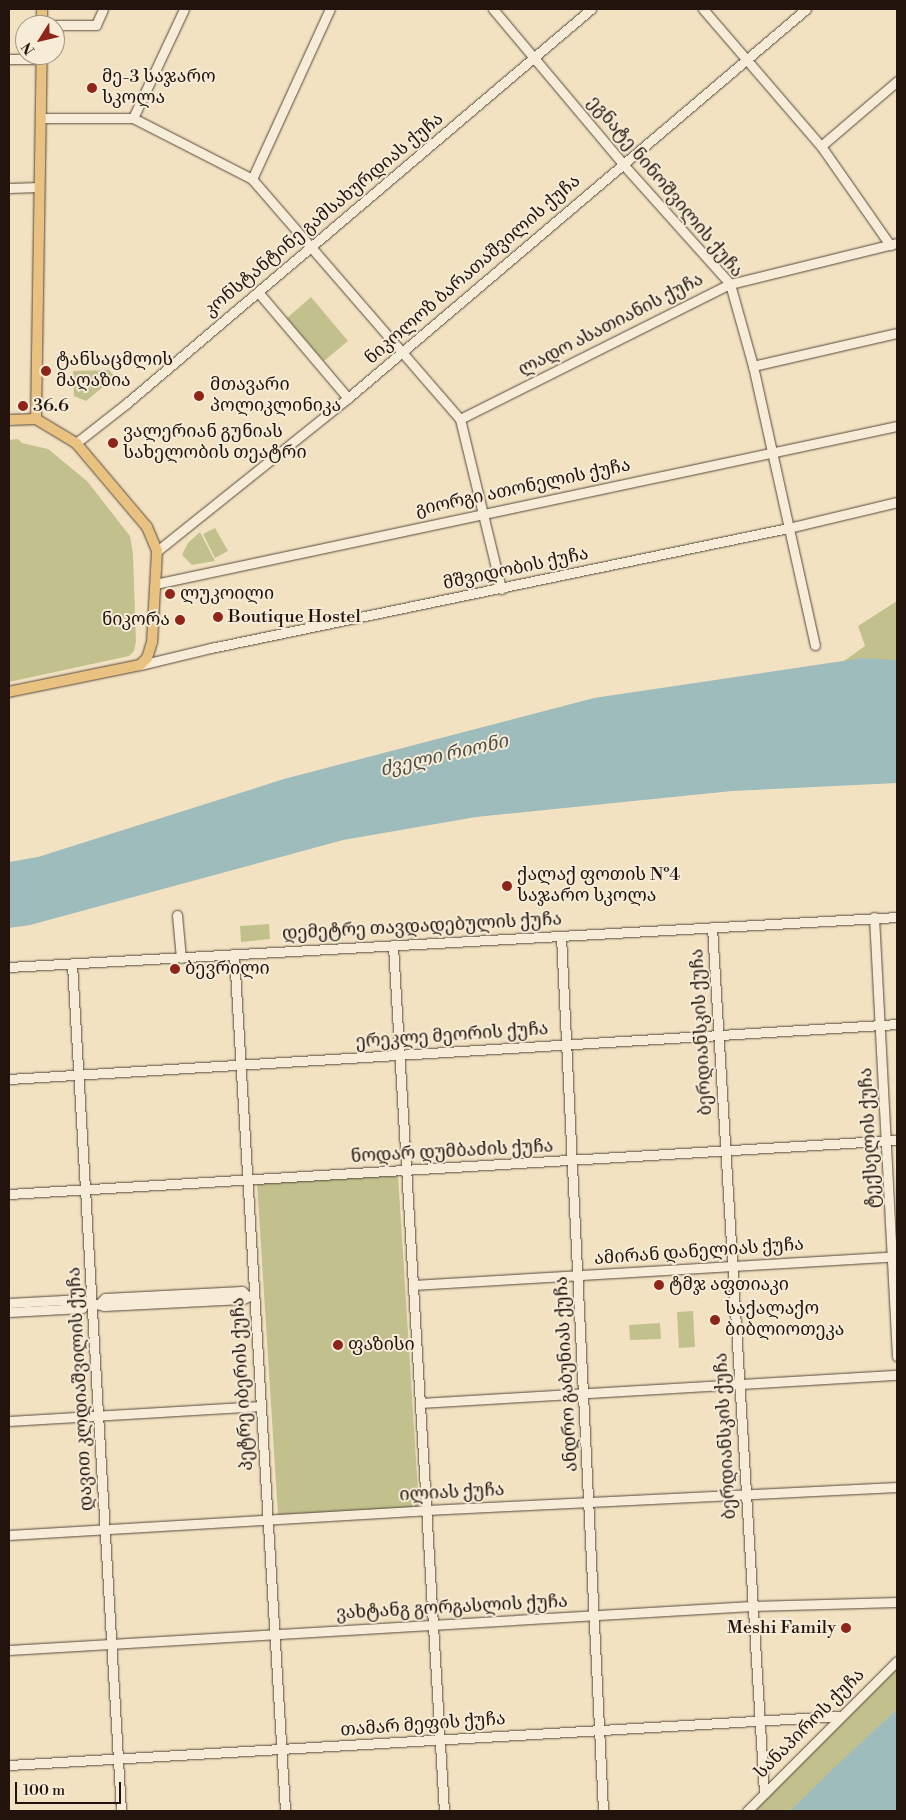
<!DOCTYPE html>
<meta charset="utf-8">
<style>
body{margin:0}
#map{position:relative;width:906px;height:1820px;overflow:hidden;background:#f2e2c2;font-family:"Libre Bodoni","Noto Serif Georgian",serif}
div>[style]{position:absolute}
.green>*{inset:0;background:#c2c18e}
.water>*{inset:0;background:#9dbcbb}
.roads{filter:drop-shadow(0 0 1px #56483a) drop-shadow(0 0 1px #56483a)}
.minor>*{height:9px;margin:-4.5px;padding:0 4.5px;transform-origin:4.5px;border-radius:4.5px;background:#f7ecd7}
.major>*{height:10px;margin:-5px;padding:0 5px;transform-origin:5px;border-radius:5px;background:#e9c181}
.dots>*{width:14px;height:14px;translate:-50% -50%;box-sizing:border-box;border:2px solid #f7ecd7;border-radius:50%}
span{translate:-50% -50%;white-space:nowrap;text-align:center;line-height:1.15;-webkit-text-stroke:4px #f7ecd7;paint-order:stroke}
.poi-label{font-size:18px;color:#22140d}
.left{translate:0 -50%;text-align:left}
.right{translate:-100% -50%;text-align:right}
.street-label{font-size:18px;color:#22140d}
.water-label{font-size:19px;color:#4d4f4a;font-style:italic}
.frame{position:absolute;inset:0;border:10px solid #22140d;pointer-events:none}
.north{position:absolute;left:15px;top:15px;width:50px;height:50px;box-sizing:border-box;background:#f7ecd7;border:1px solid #a29686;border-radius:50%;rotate:234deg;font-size:14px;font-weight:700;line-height:20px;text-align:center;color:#22140d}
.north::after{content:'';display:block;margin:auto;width:18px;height:22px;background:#8f2418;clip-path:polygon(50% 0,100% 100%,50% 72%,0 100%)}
.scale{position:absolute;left:15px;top:1782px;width:106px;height:22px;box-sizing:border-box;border:2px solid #22140d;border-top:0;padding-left:6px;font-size:15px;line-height:18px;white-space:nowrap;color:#22140d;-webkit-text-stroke:4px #f7ecd7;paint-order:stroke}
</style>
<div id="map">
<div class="green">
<div style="clip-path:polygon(311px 297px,348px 341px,324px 361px,287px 318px)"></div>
<div style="clip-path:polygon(109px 370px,115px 377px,86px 401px,74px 396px,73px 371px)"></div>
<div style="clip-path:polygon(18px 439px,22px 443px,48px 449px,87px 481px,130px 536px,133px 554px,136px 642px,134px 651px,129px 656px,9px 682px,9px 440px)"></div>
<div style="clip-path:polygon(215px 528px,228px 551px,215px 558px,203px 534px)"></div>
<div style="clip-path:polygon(200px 532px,215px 561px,192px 565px,182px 555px,188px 543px)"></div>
<div style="clip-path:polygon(897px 601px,897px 660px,844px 661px,865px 646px,858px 626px)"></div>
<div style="clip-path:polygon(269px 924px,270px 939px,241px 942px,240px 926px)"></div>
<div style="clip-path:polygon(398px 1174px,419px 1507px,278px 1515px,257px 1183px)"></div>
<div style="clip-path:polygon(693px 1311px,695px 1347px,679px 1348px,677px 1312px)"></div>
<div style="clip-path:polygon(660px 1323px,661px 1339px,630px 1340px,629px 1325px)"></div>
<div style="clip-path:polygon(897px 1668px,897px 1709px,790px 1811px,752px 1811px)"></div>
</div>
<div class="water">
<div style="clip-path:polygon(863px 658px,897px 660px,897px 783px,732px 791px,476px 817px,343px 840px,30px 925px,9px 928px,9px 862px,38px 857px,284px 779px,594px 698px)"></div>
<div style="clip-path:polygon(897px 1709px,897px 1811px,790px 1811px,837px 1765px)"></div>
</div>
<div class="roads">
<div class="minor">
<div style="left:493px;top:9px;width:201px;rotate:50deg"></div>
<div style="left:622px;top:163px;width:162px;rotate:48.2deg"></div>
<div style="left:730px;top:284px;width:85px;rotate:74.3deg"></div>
<div style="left:753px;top:366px;width:286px;rotate:77.5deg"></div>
<div style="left:703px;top:9px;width:181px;rotate:49.3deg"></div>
<div style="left:821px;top:146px;width:121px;rotate:55.1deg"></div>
<div style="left:55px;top:25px;width:41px"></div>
<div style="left:96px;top:25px;width:17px;rotate:-66deg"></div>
<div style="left:9px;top:59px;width:33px"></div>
<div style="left:40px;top:118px;width:93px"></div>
<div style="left:133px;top:118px;width:134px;rotate:27.1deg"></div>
<div style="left:252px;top:179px;width:318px;rotate:49.1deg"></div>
<div style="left:460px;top:419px;width:175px;rotate:76.4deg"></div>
<div style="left:133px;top:118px;width:120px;rotate:-64.9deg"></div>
<div style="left:821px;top:146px;width:100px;rotate:-40.5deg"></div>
<div style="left:252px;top:179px;width:187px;rotate:-65.4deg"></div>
<div style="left:9px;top:188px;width:30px;rotate:-2deg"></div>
<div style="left:258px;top:292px;width:139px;rotate:49.7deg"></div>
<div style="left:753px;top:366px;width:148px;rotate:-12.9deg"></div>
<div style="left:460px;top:419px;width:302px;rotate:-26.6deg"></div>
<div style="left:730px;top:284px;width:172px;rotate:-13.8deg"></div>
<div style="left:76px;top:443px;width:65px;rotate:-38.1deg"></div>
<div style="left:127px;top:403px;width:609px;rotate:-40.34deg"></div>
<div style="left:157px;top:551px;width:245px;rotate:-38.7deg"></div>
<div style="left:348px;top:398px;width:601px;rotate:-40.34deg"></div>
<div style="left:155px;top:584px;width:759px;rotate:-12.02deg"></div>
<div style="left:140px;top:665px;width:73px;rotate:-13.5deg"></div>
<div style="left:211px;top:648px;width:589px;rotate:-11.75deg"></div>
<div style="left:788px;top:528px;width:112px;rotate:-13.4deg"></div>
<div style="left:177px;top:915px;width:43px;rotate:84.7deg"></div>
<div style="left:874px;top:917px;width:440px;rotate:87deg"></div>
<div style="left:712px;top:927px;width:868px;rotate:86.56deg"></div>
<div style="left:561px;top:936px;width:876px;rotate:87.25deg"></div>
<div style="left:393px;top:946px;width:867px;rotate:86.63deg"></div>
<div style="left:234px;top:954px;width:859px;rotate:86.59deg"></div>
<div style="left:72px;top:964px;width:848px;rotate:86.69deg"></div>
<div style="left:9px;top:967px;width:889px;rotate:-3.22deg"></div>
<div style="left:9px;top:1079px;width:890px;rotate:-3.54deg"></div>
<div style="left:9px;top:1194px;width:890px;rotate:-3.48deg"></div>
<div style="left:413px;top:1285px;width:485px;rotate:-3.4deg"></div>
<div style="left:9px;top:1303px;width:73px;rotate:-3.1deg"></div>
<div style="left:82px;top:1299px;width:5px;rotate:53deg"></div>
<div style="left:100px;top:1303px;width:7px;rotate:-45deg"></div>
<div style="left:105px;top:1298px;width:137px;rotate:-2.9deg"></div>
<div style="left:242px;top:1291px;width:6px;rotate:45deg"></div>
<div style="left:9px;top:1312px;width:73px;rotate:-3.1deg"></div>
<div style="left:82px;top:1308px;width:6px;rotate:-59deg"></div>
<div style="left:85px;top:1303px;width:7px"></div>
<div style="left:92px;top:1303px;width:12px;rotate:14deg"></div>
<div style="left:104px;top:1306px;width:139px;rotate:-2.9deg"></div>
<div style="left:243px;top:1299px;width:12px;rotate:-24deg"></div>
<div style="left:420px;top:1403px;width:478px;rotate:-3.4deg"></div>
<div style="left:9px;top:1421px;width:252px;rotate:-3.4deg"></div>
<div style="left:9px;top:1535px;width:418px;rotate:-3.4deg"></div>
<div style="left:426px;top:1510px;width:472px;rotate:-2.8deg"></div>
<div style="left:9px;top:1650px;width:744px;rotate:-3.39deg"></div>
<div style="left:752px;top:1606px;width:145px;rotate:-1.6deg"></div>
<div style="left:9px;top:1765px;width:831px;rotate:-3.38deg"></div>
<div style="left:747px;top:1811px;width:212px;rotate:-45deg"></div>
</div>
<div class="major">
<div style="left:42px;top:9px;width:16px;rotate:90deg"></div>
<div style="left:36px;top:419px;width:364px;rotate:-89.1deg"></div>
<div style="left:9px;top:420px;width:27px;rotate:-2deg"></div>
<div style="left:36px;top:419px;width:47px;rotate:31deg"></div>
<div style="left:76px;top:443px;width:110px;rotate:49.8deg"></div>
<div style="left:147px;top:527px;width:26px;rotate:67deg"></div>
<div style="left:157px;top:551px;width:91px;rotate:93.1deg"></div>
<div style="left:152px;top:642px;width:17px;rotate:107deg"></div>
<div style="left:147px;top:658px;width:10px;rotate:135deg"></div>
<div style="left:140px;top:665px;width:134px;rotate:168.4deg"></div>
</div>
</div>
<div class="dots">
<div style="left:92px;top:88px;background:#8f2418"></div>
<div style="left:46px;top:371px;background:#8f2418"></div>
<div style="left:199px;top:396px;background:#8f2418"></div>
<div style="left:23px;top:406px;background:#8f2418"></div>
<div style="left:113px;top:443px;background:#8f2418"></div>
<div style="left:170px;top:594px;background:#8f2418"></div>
<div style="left:218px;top:617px;background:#8f2418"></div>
<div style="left:180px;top:620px;background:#8f2418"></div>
<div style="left:507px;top:886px;background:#8f2418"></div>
<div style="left:175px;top:969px;background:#8f2418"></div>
<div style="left:659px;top:1285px;background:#8f2418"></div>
<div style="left:715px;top:1320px;background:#8f2418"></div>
<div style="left:338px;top:1345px;background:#8f2418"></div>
<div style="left:846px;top:1628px;background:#8f2418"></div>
</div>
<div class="poi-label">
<span class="left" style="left:102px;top:88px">მე-3 საჯარო<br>სკოლა</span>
<span class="left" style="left:56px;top:371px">ტანსაცმლის<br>მაღაზია</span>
<span class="left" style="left:210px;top:396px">მთავარი<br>პოლიკლინიკა</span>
<span class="left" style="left:33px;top:406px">36.6</span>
<span class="left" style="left:123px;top:443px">ვალერიან გუნიას<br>სახელობის თეატრი</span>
<span class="left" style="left:180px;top:594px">ლუკოილი</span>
<span class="left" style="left:228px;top:617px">Boutique Hostel</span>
<span class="right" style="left:170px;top:620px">ნიკორა</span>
<span class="left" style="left:517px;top:886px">ქალაქ ფოთის №4<br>საჯარო სკოლა</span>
<span class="left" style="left:185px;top:969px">ბევრილი</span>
<span class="left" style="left:669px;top:1285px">ტმჯ აფთიაკი</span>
<span class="left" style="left:725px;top:1320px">საქალაქო<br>ბიბლიოთეკა</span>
<span class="left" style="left:348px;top:1345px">ფაზისი</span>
<span class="right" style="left:836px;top:1628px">Meshi Family</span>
</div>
<div class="street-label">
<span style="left:665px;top:187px;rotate:50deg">ეგნატე ნინოშვილის ქუჩა</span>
<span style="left:324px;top:215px;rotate:-40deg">კონსტანტინე გამსახურდიას ქუჩა</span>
<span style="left:473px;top:270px;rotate:-41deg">ნიკოლოზ ბარათაშვილის ქუჩა</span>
<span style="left:611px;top:325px;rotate:-27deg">ლადო ასათიანის ქუჩა</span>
<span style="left:523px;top:488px;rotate:-12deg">გიორგი ათონელის ქუჩა</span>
<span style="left:516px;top:569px;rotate:-12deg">მშვიდობის ქუჩა</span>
<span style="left:422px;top:927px;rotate:-3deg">დემეტრე თავდადებულის ქუჩა</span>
<span style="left:702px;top:1032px;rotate:-93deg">ბერდიანსკის ქუჩა</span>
<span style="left:452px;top:1036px;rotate:-4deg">ერეკლე მეორის ქუჩა</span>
<span style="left:870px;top:1138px;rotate:-93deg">ტექსელის ქუჩა</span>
<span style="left:452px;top:1152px;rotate:-3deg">ნოდარ დუმბაძის ქუჩა</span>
<span style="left:699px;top:1252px;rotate:-4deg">ამირან დანელიას ქუჩა</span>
<span style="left:567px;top:1374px;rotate:-93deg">ანდრო გაბუნიას ქუჩა</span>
<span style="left:243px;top:1384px;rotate:-93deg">პეტრე იბერის ქუჩა</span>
<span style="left:81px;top:1389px;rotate:-93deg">დავით კლდიაშვილის ქუჩა</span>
<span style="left:726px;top:1436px;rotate:-93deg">ბერდიანსკის ქუჩა</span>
<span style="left:452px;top:1493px;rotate:-3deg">ილიას ქუჩა</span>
<span style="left:452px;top:1608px;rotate:-3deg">ვახტანგ გორგასლის ქუჩა</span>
<span style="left:810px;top:1724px;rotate:-45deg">სანაპიროს ქუჩა</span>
<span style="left:423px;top:1725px;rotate:-4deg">თამარ მეფის ქუჩა</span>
</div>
<div class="water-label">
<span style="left:444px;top:756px;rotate:-13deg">ძველი რიონი</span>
</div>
<div class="frame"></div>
<div class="north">N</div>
<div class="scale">100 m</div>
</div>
